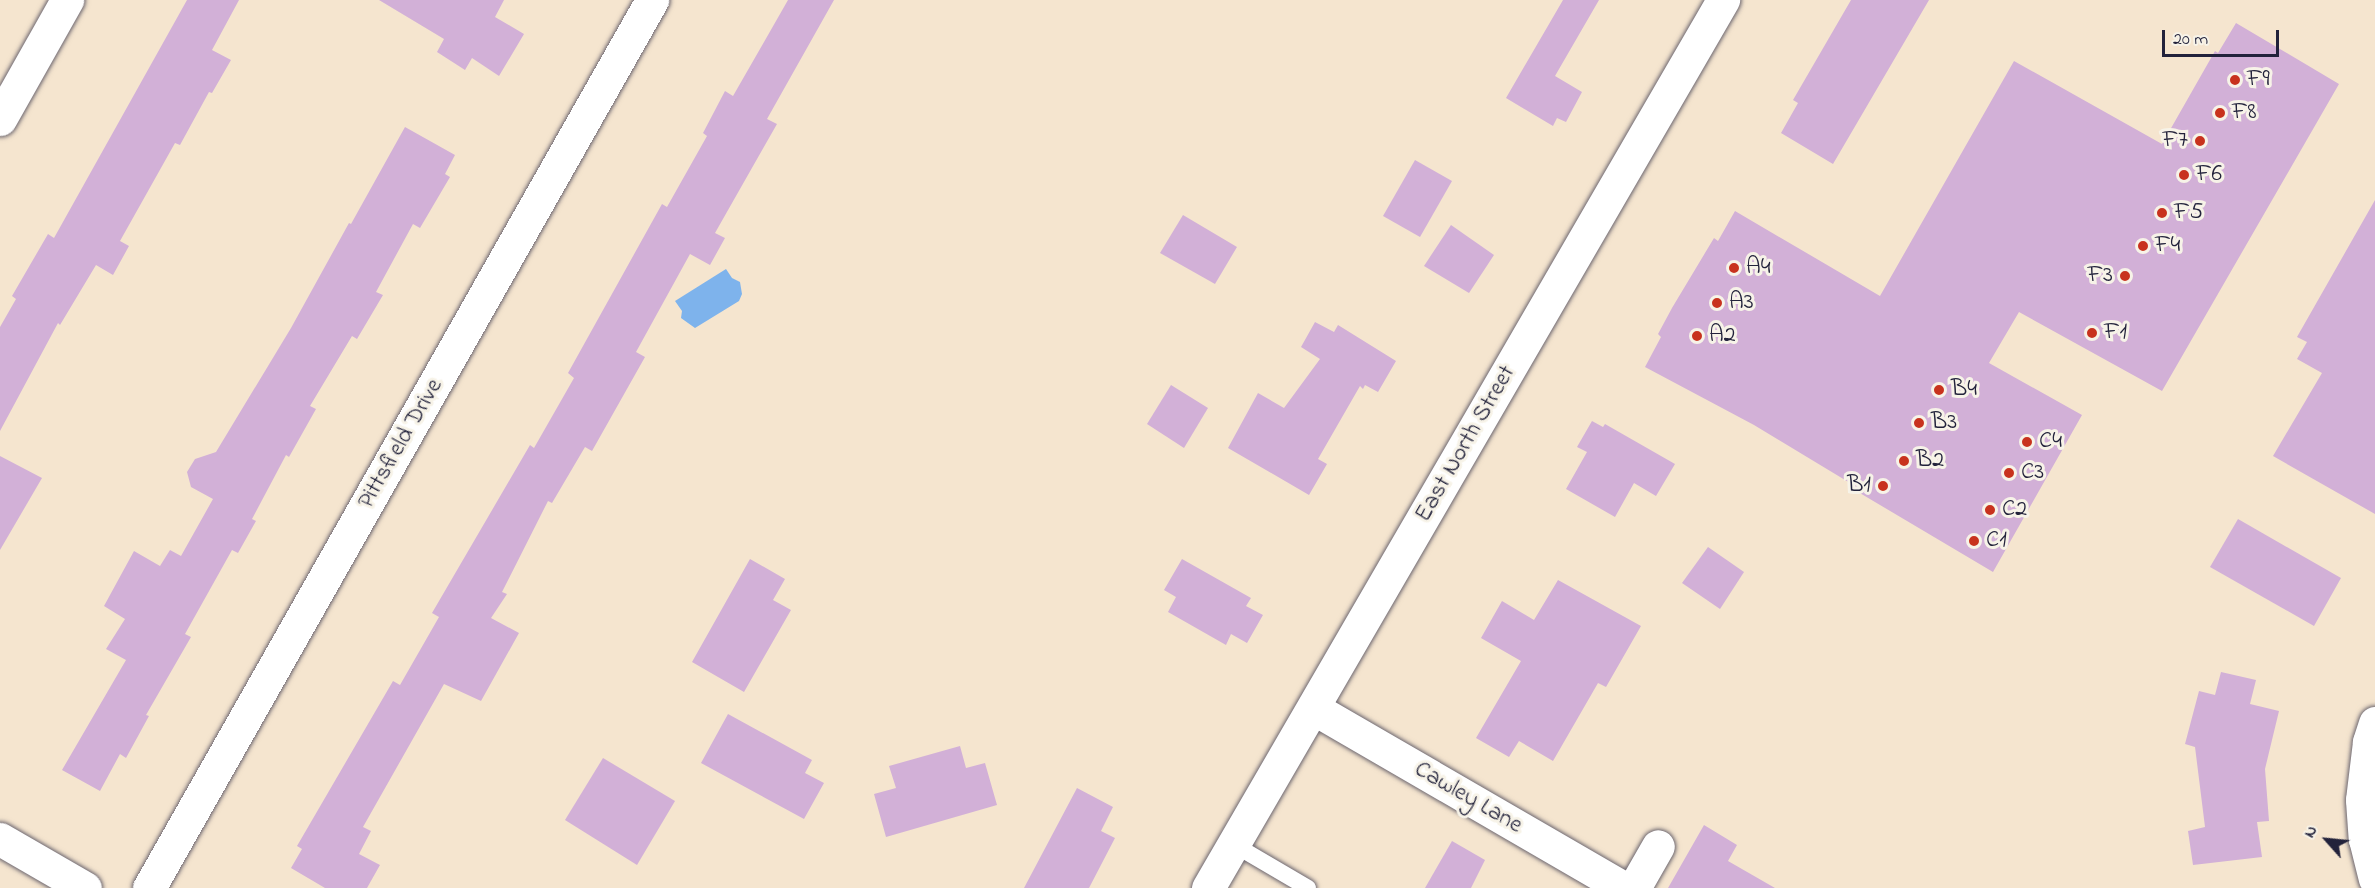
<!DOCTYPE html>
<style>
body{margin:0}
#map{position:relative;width:2375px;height:888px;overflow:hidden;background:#f5e5cf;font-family:"Indie Flower",sans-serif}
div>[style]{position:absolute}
.water>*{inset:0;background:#7eb3ec}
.building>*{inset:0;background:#d2b0d7}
.roads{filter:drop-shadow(0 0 2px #6c666f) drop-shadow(0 0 2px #6c666f)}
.lane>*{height:16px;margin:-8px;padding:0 8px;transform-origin:8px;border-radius:8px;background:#fff}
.street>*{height:33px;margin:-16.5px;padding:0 16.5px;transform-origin:16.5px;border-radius:16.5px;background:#fff}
.dots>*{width:16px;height:16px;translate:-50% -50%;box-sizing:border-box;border:3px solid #f7f3e8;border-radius:50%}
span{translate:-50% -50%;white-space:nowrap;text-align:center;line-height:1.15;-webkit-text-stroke:6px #f7f3e8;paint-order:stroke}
.poi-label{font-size:24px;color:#22223b}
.left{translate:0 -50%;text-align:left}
.right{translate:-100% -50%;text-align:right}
.street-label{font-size:24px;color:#22223b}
.north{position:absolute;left:2297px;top:810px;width:60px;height:60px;-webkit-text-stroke:4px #f7f3e8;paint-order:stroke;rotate:297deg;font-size:16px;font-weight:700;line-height:24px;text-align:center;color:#22223b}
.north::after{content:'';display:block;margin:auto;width:21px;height:27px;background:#22223b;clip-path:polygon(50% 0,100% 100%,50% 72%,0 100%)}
.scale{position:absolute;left:2162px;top:30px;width:117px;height:27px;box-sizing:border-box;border:3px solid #22223b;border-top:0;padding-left:8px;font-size:18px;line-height:21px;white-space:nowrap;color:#22223b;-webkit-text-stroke:4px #f7f3e8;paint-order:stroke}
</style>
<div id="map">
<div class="water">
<div style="clip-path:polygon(726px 269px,732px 278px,740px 282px,742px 294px,739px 301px,695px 328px,681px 318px,682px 311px,675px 301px)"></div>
</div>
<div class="building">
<div style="clip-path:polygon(187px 0,239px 0,212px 50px,231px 60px,212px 93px,209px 92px,180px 145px,175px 143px,120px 241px,129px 246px,113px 275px,96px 265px,60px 325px,58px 323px,0 431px,0 327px,16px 299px,12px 296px,48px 234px,54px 238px)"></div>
<div style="clip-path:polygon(379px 0,504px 0,495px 17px,524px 34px,499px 76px,472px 58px,465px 70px,437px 52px,444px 39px)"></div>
<div style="clip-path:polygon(788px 0,834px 0,767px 119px,777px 124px,715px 233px,725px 238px,710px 265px,690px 254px,636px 352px,645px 357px,592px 451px,585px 447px,552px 503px,548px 501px,502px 592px,507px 594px,491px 618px,519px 633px,481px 701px,444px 684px,363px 827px,371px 831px,359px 854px,380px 865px,367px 888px,325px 888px,291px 868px,302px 849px,297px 846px,393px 681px,400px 685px,439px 617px,432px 613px,530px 445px,534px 448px,574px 378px,568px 373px,662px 204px,667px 207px,707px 136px,703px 133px,725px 91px,733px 96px)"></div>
<div style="clip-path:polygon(1563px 0,1599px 0,1555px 76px,1582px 92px,1566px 122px,1557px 118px,1553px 126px,1506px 98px)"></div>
<div style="clip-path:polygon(1851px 0,1929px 0,1833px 164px,1781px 133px,1798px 103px,1793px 100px)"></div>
<div style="clip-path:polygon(2236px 23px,2339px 84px,2162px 391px,2019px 312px,1989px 363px,2082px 415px,1993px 572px,1848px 486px,1850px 483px,1754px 425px,1645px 367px,1661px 337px,1658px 334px,1672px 308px,1714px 238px,1718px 241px,1735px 211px,1880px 296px,2014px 61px,2162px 144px,2215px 51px,2218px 53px)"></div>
<div style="clip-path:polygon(405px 127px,455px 155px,445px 174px,450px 177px,420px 228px,413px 224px,376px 292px,383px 295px,357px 339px,352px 336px,310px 406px,316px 409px,289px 457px,286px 455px,252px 519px,256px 521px,238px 553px,232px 550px,185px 634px,191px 637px,146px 715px,149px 716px,126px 758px,120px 754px,100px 791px,62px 770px,126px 660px,106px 649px,125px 619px,104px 606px,134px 551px,160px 566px,170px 550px,181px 556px,213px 499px,191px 487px,187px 472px,195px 459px,216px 452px,291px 328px,349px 223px,351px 224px)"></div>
<div style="clip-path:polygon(1415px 160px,1452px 181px,1420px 237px,1383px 216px)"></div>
<div style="clip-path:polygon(2375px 200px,2375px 514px,2273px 456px,2322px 373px,2297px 359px,2307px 342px,2297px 337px)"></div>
<div style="clip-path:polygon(1183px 215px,1237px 247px,1215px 284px,1160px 253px)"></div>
<div style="clip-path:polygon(1451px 225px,1494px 255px,1469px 293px,1424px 266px)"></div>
<div style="clip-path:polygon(1315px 322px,1334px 332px,1338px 325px,1396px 361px,1378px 392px,1365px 385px,1363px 389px,1360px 386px,1318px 459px,1327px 464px,1309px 495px,1228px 448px,1258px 393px,1284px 408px,1320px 359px,1301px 347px)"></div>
<div style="clip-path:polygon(1171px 385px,1208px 408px,1184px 448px,1147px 424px)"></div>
<div style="clip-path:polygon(1592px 421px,1603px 427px,1605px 424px,1675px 464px,1656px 496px,1634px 483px,1615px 517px,1566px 489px,1587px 452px,1577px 447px)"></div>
<div style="clip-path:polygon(0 456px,42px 478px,0 550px)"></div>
<div style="clip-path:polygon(2238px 519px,2341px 578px,2314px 626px,2210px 567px)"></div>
<div style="clip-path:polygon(1708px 547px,1744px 572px,1720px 609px,1682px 583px)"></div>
<div style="clip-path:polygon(750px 559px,785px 579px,773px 600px,791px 610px,744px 692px,692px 662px)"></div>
<div style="clip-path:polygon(1182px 559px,1251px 598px,1246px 606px,1263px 615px,1247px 643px,1231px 634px,1226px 645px,1168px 612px,1176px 597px,1164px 590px)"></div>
<div style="clip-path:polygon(1558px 580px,1641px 626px,1606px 687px,1598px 683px,1553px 761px,1519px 741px,1509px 757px,1476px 738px,1521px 661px,1481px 638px,1502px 601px,1534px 620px)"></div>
<div style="clip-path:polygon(2221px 672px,2256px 680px,2250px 704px,2279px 711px,2265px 769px,2269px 821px,2257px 822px,2262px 857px,2193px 865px,2188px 831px,2205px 827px,2195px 747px,2185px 744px,2199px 691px,2215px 695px)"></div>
<div style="clip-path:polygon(728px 714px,812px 760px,805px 773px,824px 783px,804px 819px,701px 763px)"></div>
<div style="clip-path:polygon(960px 746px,966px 768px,985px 763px,997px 805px,886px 837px,874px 794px,896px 788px,889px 766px)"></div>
<div style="clip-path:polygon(603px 758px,675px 801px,637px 865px,565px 820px)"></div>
<div style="clip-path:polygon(1077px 788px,1113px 807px,1101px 831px,1115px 838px,1089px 888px,1024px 888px)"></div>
<div style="clip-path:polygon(1704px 825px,1737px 845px,1728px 861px,1775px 888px,1668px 888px)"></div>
<div style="clip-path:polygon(1452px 841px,1485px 860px,1471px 888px,1425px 888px)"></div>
</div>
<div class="roads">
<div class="lane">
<div style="left:1233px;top:844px;width:87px;rotate:30.4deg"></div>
</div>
<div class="street">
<div style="left:0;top:119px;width:137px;rotate:-60.6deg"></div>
<div style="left:1313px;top:708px;width:359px;rotate:30.1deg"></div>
<div style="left:2375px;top:723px;width:20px;rotate:108deg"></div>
<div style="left:2369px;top:742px;width:58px;rotate:96.9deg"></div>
<div style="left:2362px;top:800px;width:39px;rotate:86deg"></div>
<div style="left:2365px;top:839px;width:41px;rotate:76deg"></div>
<div style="left:0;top:839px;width:98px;rotate:30deg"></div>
<div style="left:149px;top:888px;width:1021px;rotate:-60.47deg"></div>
<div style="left:1208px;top:888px;width:1027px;rotate:-59.89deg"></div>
<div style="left:1634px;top:888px;width:48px;rotate:-60.3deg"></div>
</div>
</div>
<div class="dots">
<div style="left:2235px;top:80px;background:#c8321e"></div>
<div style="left:2220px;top:113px;background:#c8321e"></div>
<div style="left:2200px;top:141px;background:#c8321e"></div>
<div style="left:2184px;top:175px;background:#c8321e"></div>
<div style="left:2162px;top:213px;background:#c8321e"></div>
<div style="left:2143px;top:246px;background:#c8321e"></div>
<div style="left:1734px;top:268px;background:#c8321e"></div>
<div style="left:2125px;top:276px;background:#c8321e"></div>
<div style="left:1717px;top:303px;background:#c8321e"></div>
<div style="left:2092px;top:333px;background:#c8321e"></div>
<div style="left:1697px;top:336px;background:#c8321e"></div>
<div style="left:1939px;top:390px;background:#c8321e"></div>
<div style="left:1919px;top:423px;background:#c8321e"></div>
<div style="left:2027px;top:442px;background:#c8321e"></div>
<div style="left:1904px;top:461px;background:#c8321e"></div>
<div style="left:2009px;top:473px;background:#c8321e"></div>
<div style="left:1883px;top:486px;background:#c8321e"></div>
<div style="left:1990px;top:510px;background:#c8321e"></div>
<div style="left:1974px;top:541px;background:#c8321e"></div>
</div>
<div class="poi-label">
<span class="left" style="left:2247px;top:80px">F9</span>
<span class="left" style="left:2232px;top:113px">F8</span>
<span class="right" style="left:2188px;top:141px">F7</span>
<span class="left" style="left:2196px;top:175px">F6</span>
<span class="left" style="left:2174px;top:213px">F5</span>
<span class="left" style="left:2155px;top:246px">F4</span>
<span class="left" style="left:1746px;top:268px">A4</span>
<span class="right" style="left:2113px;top:276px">F3</span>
<span class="left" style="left:1729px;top:303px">A3</span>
<span class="left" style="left:2104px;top:333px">F1</span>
<span class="left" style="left:1709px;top:336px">A2</span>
<span class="left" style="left:1951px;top:390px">B4</span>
<span class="left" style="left:1931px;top:423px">B3</span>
<span class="left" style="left:2039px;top:442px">C4</span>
<span class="left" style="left:1916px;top:461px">B2</span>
<span class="left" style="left:2021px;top:473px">C3</span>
<span class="right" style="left:1871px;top:486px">B1</span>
<span class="left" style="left:2002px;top:510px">C2</span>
<span class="left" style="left:1986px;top:541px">C1</span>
</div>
<div class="street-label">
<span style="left:401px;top:444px;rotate:-60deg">Pittsfield Drive</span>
<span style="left:1466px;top:444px;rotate:-60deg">East North Street</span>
<span style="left:1468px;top:798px;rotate:30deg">Cawley Lane</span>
</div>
<div class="north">N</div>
<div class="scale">20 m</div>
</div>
